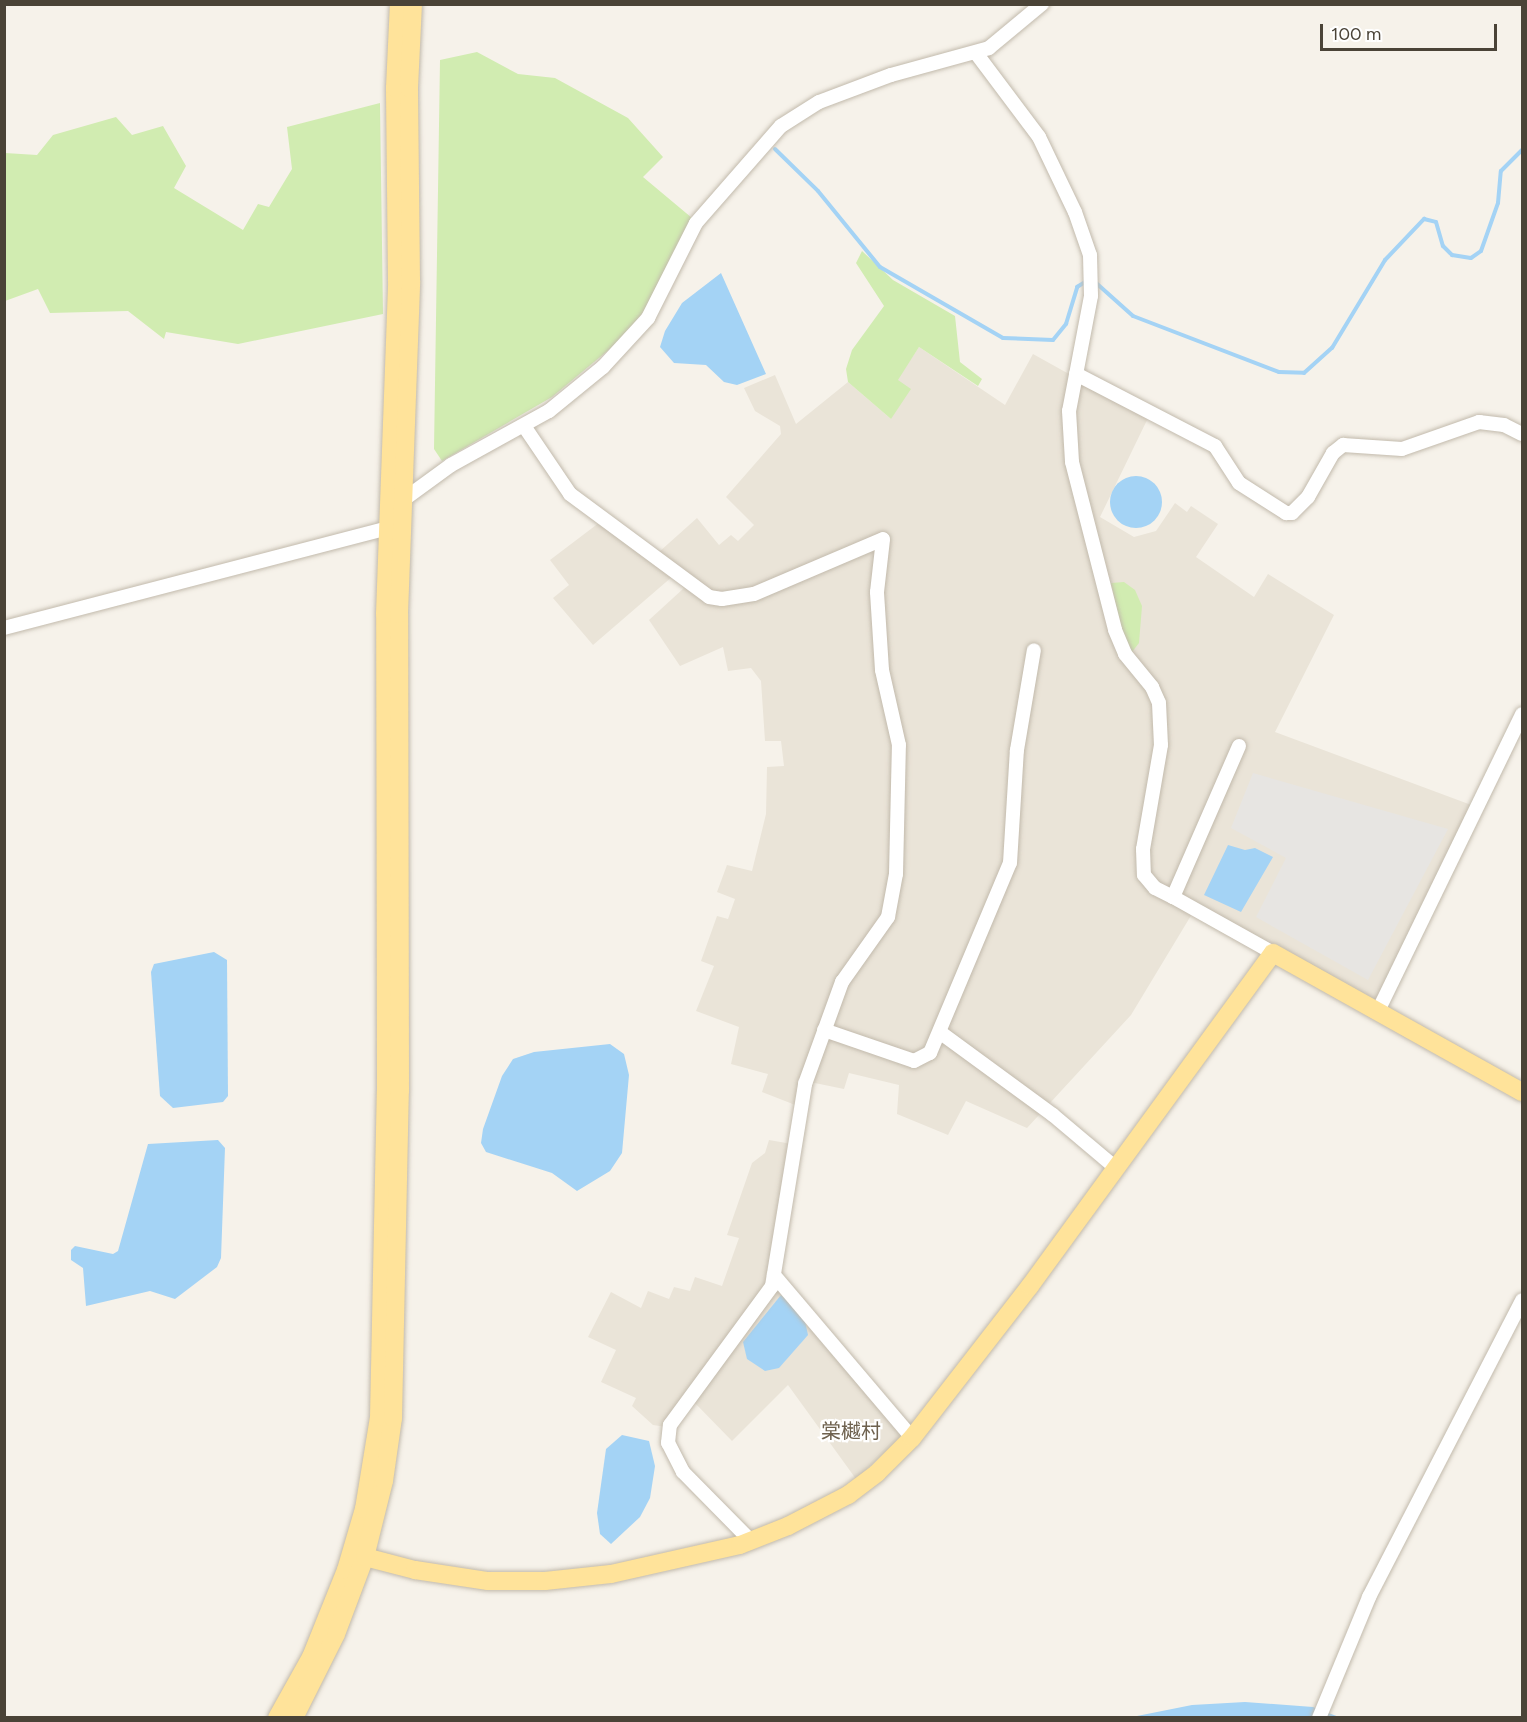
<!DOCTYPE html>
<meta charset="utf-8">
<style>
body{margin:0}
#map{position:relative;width:1527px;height:1722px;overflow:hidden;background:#f6f2ea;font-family:Figtree,"Noto Sans SC",sans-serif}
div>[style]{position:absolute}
.residential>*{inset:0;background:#eae4d8}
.green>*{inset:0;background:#d1ecb1}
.parking>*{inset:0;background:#e7e5e2}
.water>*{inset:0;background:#a4d3f5}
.round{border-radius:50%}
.stream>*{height:4px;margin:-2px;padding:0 2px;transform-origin:2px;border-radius:2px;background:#a4d3f5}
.roads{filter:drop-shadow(0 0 2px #c2baac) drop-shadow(0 0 2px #c2baac)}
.minor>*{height:14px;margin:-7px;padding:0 7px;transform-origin:7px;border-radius:7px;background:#fff}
.major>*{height:18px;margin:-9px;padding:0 9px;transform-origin:9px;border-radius:9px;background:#ffe39a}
span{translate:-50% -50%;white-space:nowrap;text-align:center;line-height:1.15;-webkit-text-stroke:4.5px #fff;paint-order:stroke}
.quarter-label{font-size:20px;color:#6e614e}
.frame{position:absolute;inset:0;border:6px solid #4a4337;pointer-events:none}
.scale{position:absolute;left:1320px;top:24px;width:177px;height:27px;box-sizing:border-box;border:3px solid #4a4337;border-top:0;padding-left:8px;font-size:18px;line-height:21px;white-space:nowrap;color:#4a4337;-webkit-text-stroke:4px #fff;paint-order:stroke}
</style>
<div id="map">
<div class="residential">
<div style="clip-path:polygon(919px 347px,1005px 405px,1033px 354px,1148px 418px,1100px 517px,1134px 537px,1156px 531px,1175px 503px,1187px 512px,1191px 506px,1218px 524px,1196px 557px,1254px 597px,1268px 574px,1334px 615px,1275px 732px,1474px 806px,1378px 1002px,1198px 904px,1131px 1015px,1027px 1128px,966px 1101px,948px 1135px,897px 1114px,899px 1085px,849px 1073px,844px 1089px,810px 1082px,803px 1108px,762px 1092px,768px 1074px,731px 1064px,739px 1027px,696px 1011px,714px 966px,701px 961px,717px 916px,728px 919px,735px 899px,717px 892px,727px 865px,752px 871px,766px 814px,767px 767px,784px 766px,781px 741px,765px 741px,761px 681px,751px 668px,728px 671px,723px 647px,680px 666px,649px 620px,684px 588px,673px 576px,593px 645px,553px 598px,569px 585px,550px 560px,608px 516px,659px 552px,697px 518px,719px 545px,731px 535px,738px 541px,754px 525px,726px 497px,781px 434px,780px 426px,755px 411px,744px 388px,775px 375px,796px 424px,848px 382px,891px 419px,897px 380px)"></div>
<div style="clip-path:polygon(769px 1140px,792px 1144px,779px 1275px,910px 1429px,856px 1479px,788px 1385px,732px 1441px,693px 1401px,674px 1428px,653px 1425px,632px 1406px,636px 1398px,601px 1382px,616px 1350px,588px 1337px,611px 1292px,641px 1308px,648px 1291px,669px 1299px,674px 1287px,690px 1291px,695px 1277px,722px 1286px,739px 1238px,727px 1235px,752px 1163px,765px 1153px)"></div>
</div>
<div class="green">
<div style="clip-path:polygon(477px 52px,518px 74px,555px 78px,628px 118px,663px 157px,643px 177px,692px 218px,647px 307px,623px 338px,552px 397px,442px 461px,434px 449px,440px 60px)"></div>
<div style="clip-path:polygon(380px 103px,383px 314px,238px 344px,166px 332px,164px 339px,128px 311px,50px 313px,38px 289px,5px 301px,5px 153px,37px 155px,53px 135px,116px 117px,132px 135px,163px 126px,186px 166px,174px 188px,243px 230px,258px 204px,269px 207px,292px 169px,287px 127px)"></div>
<div style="clip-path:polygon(862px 251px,893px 280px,955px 316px,960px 362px,982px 379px,978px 386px,919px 347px,898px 380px,911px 389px,891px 419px,848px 382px,846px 369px,852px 350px,884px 306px,856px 263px)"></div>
<div style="clip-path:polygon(1124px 582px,1135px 590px,1142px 606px,1139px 643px,1132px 652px,1122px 633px,1111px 583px)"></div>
</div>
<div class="parking">
<div style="clip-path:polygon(1253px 773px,1448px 829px,1368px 980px,1256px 917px,1286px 858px,1231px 828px)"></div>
</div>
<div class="water">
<div style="clip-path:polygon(721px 273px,766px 374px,737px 385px,724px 382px,706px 365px,674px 363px,660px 347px,665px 331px,682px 303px)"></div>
<div class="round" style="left:1110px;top:476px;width:52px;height:52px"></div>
<div style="clip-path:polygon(1228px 845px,1245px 850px,1255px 848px,1273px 857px,1241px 912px,1204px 895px)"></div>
<div style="clip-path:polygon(214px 952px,227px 960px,228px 1096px,223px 1102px,173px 1108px,160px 1096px,151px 972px,154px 964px)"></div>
<div style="clip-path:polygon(610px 1044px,624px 1054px,629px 1075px,622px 1153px,610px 1171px,577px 1191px,552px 1173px,486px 1152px,481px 1143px,483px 1129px,502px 1076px,513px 1059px,534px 1052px)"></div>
<div style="clip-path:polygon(218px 1140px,225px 1148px,221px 1258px,217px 1267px,175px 1299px,150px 1291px,86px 1306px,83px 1268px,71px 1260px,71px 1250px,75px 1246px,113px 1254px,118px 1251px,148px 1144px)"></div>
<div style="clip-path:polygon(781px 1295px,804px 1316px,808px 1335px,779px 1368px,765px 1371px,747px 1359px,743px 1342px)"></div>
<div style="clip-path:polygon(622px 1435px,649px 1441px,655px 1466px,650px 1498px,640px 1517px,611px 1544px,600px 1534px,597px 1513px,606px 1449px)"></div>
<div style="clip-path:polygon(1245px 1702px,1313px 1707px,1339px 1717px,1127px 1718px,1192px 1705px)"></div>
</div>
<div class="stream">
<div style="left:775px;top:149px;width:60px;rotate:44.3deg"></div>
<div style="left:818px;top:191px;width:98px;rotate:50.8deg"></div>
<div style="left:880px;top:267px;width:142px;rotate:30deg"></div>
<div style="left:1003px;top:338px;width:50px;rotate:2.3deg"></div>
<div style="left:1053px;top:340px;width:21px;rotate:-51deg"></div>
<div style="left:1066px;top:324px;width:39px;rotate:-73deg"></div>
<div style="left:1077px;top:287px;width:13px;rotate:-32deg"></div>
<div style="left:1095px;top:282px;width:51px;rotate:41.8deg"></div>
<div style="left:1133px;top:316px;width:156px;rotate:21deg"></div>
<div style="left:1279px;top:372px;width:25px;rotate:2deg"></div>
<div style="left:1304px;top:373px;width:38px;rotate:-42deg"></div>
<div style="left:1332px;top:348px;width:103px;rotate:-58.9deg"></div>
<div style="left:1385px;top:260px;width:57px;rotate:-46.4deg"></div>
<div style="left:1424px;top:219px;width:12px;rotate:14deg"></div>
<div style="left:1436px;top:222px;width:25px;rotate:74deg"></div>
<div style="left:1443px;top:246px;width:13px;rotate:45deg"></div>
<div style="left:1452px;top:255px;width:19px;rotate:9deg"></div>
<div style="left:1471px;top:258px;width:12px;rotate:-35deg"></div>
<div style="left:1481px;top:251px;width:51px;rotate:-70.5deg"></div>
<div style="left:1498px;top:203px;width:32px;rotate:-85deg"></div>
<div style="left:1501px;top:171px;width:30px;rotate:-45deg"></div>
</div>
<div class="roads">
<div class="minor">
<div style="left:976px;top:53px;width:105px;rotate:53.1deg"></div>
<div style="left:1039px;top:137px;width:83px;rotate:64.4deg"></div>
<div style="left:1075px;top:212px;width:46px;rotate:70.8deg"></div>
<div style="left:1090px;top:255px;width:41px;rotate:88.6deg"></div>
<div style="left:1091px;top:296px;width:117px;rotate:100.8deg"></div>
<div style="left:1069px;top:411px;width:51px;rotate:86.6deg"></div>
<div style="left:1072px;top:462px;width:173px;rotate:75.6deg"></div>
<div style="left:1115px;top:630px;width:26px;rotate:67deg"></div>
<div style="left:1125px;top:654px;width:43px;rotate:50.7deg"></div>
<div style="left:1152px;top:687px;width:17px;rotate:66deg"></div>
<div style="left:1159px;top:703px;width:42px;rotate:87.3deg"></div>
<div style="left:1161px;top:745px;width:106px;rotate:99.8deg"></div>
<div style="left:1143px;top:849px;width:26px;rotate:88deg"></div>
<div style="left:1144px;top:875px;width:17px;rotate:50deg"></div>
<div style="left:1155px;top:888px;width:20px;rotate:27deg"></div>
<div style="left:1076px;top:374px;width:157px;rotate:27.4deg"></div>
<div style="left:1215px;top:446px;width:44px;rotate:57deg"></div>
<div style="left:1239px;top:483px;width:56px;rotate:32.6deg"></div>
<div style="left:1286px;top:513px;width:6px"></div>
<div style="left:1292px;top:513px;width:23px;rotate:-45deg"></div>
<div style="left:1308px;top:497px;width:51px;rotate:-60.4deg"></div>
<div style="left:1333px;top:453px;width:13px;rotate:-39deg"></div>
<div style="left:1343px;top:445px;width:59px;rotate:3.9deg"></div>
<div style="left:1402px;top:449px;width:82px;rotate:-19.3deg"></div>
<div style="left:1479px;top:422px;width:25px;rotate:7deg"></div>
<div style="left:1504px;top:425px;width:20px;rotate:27deg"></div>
<div style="left:524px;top:426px;width:82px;rotate:55.9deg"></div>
<div style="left:570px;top:494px;width:173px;rotate:36.5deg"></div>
<div style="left:709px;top:597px;width:13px;rotate:9deg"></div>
<div style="left:722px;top:599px;width:32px;rotate:-9deg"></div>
<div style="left:754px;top:594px;width:140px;rotate:-23.1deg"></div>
<div style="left:403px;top:500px;width:59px;rotate:-36.1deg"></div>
<div style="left:451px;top:465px;width:112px;rotate:-28.9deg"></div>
<div style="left:549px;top:411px;width:70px;rotate:-39.2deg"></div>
<div style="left:603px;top:367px;width:67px;rotate:-47.4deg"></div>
<div style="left:648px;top:318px;width:106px;rotate:-63.2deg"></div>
<div style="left:696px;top:223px;width:129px;rotate:-48.8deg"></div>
<div style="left:781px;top:126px;width:45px;rotate:-32.3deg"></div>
<div style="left:819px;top:102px;width:77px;rotate:-20.6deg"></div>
<div style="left:891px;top:75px;width:102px;rotate:-15.4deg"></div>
<div style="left:989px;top:48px;width:69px;rotate:-39.7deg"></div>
<div style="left:4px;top:628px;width:397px;rotate:-14.6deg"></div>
<div style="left:1239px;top:746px;width:165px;rotate:113.6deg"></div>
<div style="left:1173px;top:897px;width:115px;rotate:29.2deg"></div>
<div style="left:1378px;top:1011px;width:330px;rotate:-64.1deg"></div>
<div style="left:824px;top:1030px;width:95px;rotate:19deg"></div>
<div style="left:914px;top:1061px;width:18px;rotate:-27deg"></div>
<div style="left:930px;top:1053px;width:206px;rotate:-67.2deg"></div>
<div style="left:1010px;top:863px;width:113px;rotate:-86.5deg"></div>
<div style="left:1017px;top:750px;width:101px;rotate:-80.4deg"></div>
<div style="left:941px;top:1033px;width:139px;rotate:36.2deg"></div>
<div style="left:1053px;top:1115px;width:82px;rotate:40.1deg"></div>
<div style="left:774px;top:1275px;width:214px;rotate:49.7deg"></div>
<div style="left:751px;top:1541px;width:97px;rotate:-134.6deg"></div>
<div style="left:683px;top:1472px;width:33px;rotate:-117deg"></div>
<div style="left:668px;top:1443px;width:18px;rotate:-84deg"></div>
<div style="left:670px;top:1425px;width:172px;rotate:-53.7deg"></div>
<div style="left:772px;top:1286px;width:205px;rotate:-80.7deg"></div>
<div style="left:805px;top:1084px;width:109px;rotate:-70.1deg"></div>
<div style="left:842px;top:982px;width:80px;rotate:-54.7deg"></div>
<div style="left:888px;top:917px;width:44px;rotate:-79.5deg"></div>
<div style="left:896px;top:874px;width:129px;rotate:-88.7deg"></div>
<div style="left:899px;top:745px;width:77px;rotate:-102.8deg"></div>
<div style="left:882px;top:670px;width:78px;rotate:-93.7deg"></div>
<div style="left:877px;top:592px;width:53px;rotate:-83.5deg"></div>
<div style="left:1319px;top:1718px;width:131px;rotate:-67.5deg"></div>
<div style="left:1369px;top:1597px;width:334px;rotate:-62.7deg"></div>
</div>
<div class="major">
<div style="left:365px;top:1557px;width:52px;rotate:14.6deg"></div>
<div style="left:415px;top:1570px;width:74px;rotate:8.6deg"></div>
<div style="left:488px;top:1581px;width:57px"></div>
<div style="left:545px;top:1581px;width:66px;rotate:-6.1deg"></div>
<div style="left:611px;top:1574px;width:132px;rotate:-12.7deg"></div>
<div style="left:740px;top:1545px;width:52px;rotate:-21.6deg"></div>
<div style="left:788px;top:1526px;width:68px;rotate:-27.3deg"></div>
<div style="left:848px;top:1495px;width:36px;rotate:-37deg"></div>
<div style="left:877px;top:1473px;width:49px;rotate:-45deg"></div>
<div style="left:912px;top:1438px;width:192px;rotate:-52.2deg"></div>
<div style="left:1030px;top:1286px;width:412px;rotate:-53.9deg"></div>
<div style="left:1273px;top:953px;width:285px;rotate:29.2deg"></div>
<div style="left:277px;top:1718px;width:70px;rotate:-60.9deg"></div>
<div style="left:311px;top:1657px;width:94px;rotate:-68.1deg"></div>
<div style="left:346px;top:1570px;width:64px;rotate:-73.6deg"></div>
<div style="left:364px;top:1509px;width:93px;rotate:-80.7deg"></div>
<div style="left:379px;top:1417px;width:326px;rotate:-88.8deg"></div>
<div style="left:386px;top:1091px;width:477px;rotate:-90.1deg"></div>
<div style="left:385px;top:614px;width:333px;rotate:-87.9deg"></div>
<div style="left:397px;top:281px;width:193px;rotate:-90.6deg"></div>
<div style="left:395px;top:88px;width:84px;rotate:-87.3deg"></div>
<div style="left:294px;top:1718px;width:94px;rotate:-63.4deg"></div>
<div style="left:336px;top:1634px;width:82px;rotate:-69.4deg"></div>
<div style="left:365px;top:1557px;width:78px;rotate:-76deg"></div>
<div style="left:384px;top:1481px;width:64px;rotate:-81.9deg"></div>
<div style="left:393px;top:1418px;width:327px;rotate:-88.8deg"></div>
<div style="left:400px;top:1091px;width:477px;rotate:-90.1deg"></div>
<div style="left:399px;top:614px;width:333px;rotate:-87.9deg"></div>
<div style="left:411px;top:281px;width:193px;rotate:-90.6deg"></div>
<div style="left:409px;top:88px;width:84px;rotate:-87.3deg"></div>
</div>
</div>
<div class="quarter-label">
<span style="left:851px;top:1431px">棠樾村</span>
</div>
<div class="frame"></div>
<div class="scale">100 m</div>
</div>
